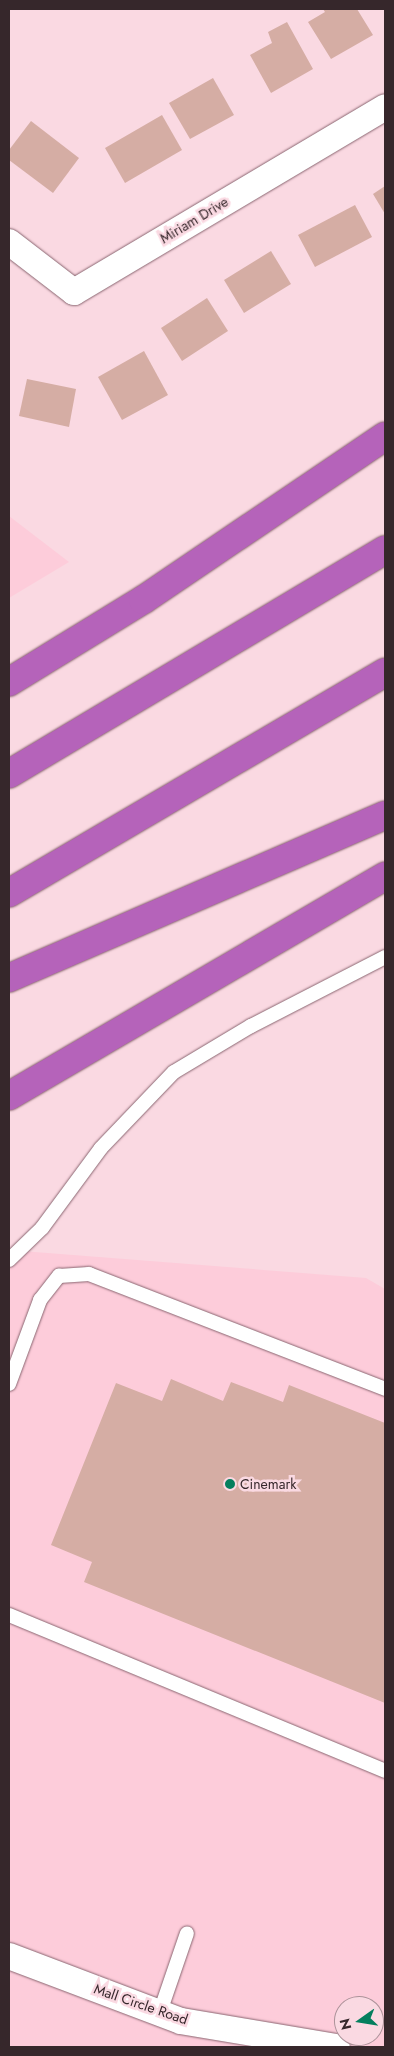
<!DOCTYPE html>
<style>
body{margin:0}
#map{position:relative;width:394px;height:2056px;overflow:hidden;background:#fad9e2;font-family:Jost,sans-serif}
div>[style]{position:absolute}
.built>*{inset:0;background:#fdccda}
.building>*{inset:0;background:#d5ada4}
.roads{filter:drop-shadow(0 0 1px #8a6671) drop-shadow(0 0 1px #8a6671)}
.service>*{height:14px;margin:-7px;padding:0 7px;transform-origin:7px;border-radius:7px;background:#fff}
.minor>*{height:26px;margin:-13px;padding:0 13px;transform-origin:13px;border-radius:13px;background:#fff}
.motorway>*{height:28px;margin:-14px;padding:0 14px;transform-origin:14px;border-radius:14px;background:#b563ba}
.dots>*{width:14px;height:14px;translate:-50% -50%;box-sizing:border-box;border:2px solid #fad9e2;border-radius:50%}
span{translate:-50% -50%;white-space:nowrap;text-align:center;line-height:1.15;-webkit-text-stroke:5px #fad9e2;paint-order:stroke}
.street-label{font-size:14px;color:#36272b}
.poi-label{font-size:14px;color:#36272b}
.left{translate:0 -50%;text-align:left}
.frame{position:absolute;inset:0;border:10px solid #36272b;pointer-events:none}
.north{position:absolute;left:334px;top:1996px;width:50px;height:50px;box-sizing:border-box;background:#fad9e2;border:1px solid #ac9299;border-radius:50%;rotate:257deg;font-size:14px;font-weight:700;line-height:20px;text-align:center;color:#36272b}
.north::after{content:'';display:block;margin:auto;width:18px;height:22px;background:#047f5e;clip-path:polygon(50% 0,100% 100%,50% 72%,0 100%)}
</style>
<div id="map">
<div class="built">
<div style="clip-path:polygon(9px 516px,69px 562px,9px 598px)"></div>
<div style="clip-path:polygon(evenodd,9px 1250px,366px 1278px,385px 1289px,385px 2047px,9px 2047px,9px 1250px,344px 2006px,374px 2006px,374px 2036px,344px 2036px,344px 2006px)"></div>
</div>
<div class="building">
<div style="clip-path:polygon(323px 9px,357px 9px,373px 35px,331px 59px,308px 22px,325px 12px)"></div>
<div style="clip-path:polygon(287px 22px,313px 69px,271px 93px,250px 55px,272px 43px,268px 32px)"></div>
<div style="clip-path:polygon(213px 78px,234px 115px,190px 139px,169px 103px)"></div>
<div style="clip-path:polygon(162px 115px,182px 150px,125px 183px,105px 148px)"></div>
<div style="clip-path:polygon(31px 121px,79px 158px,53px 193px,9px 160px,9px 150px)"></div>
<div style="clip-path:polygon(385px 186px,385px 214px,373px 194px)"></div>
<div style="clip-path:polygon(355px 205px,372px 237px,315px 267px,298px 235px)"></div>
<div style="clip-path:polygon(271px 251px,291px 284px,244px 313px,224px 280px)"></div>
<div style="clip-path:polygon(207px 298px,228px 331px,182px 361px,161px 328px)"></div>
<div style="clip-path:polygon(144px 351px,168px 395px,122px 420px,98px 377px)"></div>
<div style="clip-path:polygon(27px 379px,76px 389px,69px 427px,19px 416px)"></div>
<div style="clip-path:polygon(171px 1379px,223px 1401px,231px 1382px,283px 1402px,289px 1385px,385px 1423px,385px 1703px,84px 1582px,92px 1562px,51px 1545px,116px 1383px,162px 1401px)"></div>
</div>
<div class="roads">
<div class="service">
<div style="left:9px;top:1260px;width:46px;rotate:-44.1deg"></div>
<div style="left:42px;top:1228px;width:99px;rotate:-53.6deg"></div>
<div style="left:101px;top:1148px;width:105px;rotate:-46.2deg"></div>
<div style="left:174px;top:1072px;width:90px;rotate:-30.9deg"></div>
<div style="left:251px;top:1026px;width:151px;rotate:-27.2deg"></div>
<div style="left:9px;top:1384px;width:90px;rotate:-69.7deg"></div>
<div style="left:40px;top:1300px;width:31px;rotate:-52deg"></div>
<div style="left:59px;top:1276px;width:30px;rotate:-4deg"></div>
<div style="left:89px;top:1274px;width:318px;rotate:21.2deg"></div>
<div style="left:9px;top:1615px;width:407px;rotate:22.5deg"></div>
<div style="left:160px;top:2012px;width:83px;rotate:-71.1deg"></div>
</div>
<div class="minor">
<div style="left:9px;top:242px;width:82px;rotate:37.6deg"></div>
<div style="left:74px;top:292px;width:362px;rotate:-30.7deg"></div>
<div style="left:9px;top:1956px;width:184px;rotate:20.7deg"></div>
<div style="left:181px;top:2021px;width:158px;rotate:9.5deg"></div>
</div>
<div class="motorway">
<div style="left:9px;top:682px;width:157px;rotate:-31.5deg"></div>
<div style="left:143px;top:600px;width:292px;rotate:-34.1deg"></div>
<div style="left:9px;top:774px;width:438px;rotate:-30.8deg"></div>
<div style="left:9px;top:893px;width:436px;rotate:-30.4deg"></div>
<div style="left:9px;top:978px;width:410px;rotate:-23.4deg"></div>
<div style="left:9px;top:1096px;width:436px;rotate:-30.3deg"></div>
</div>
</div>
<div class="dots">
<div style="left:230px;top:1484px;background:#047f5e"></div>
</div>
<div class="street-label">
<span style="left:194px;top:220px;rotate:-31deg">Miriam Drive</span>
<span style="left:141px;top:2004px;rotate:19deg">Mall Circle Road</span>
</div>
<div class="poi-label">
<span class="left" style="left:240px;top:1484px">Cinemark</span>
</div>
<div class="frame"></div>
<div class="north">N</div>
</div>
